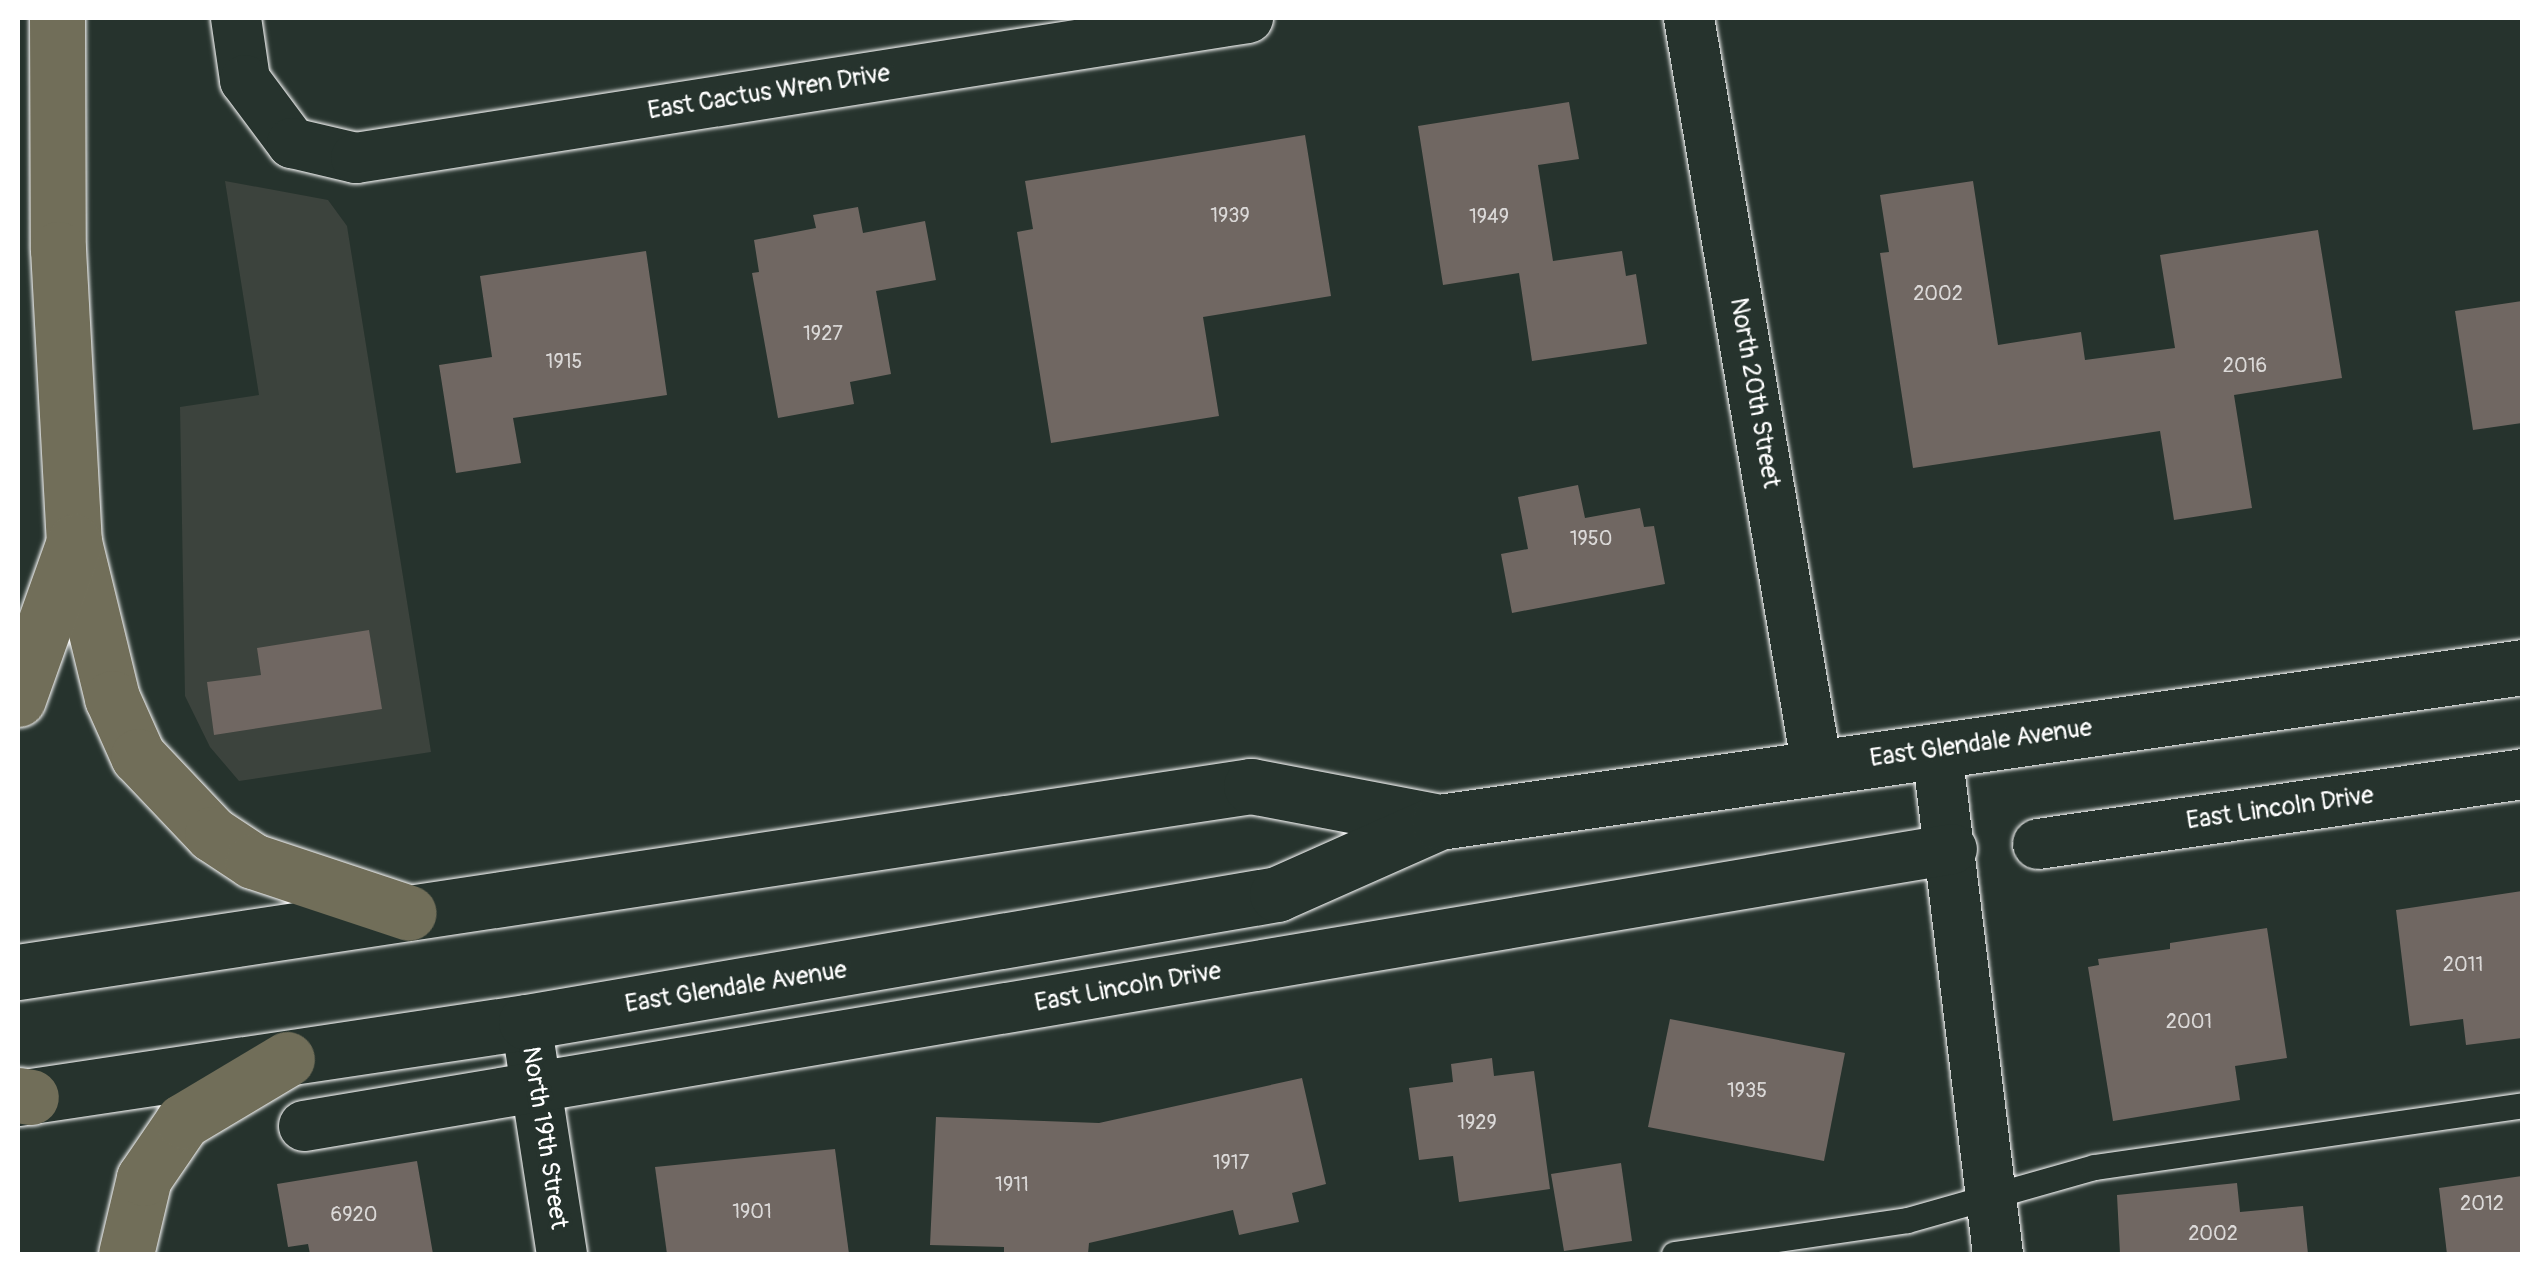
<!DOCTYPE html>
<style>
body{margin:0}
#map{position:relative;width:2540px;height:1272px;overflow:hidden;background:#26332d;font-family:Pangolin,sans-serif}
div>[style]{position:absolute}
.built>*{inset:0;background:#3c433d}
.building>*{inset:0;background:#706762}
.roads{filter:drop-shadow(0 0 2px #fff) drop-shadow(0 0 2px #fff)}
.service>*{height:25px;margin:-12.5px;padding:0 12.5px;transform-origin:12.5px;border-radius:12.5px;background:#26332d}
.minor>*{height:50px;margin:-25px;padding:0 25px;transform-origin:25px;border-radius:25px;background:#26332d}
.secondary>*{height:55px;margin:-27.5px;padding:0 27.5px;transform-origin:27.5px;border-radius:27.5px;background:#26332d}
.motorway>*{height:55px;margin:-27.5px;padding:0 27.5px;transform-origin:27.5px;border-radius:27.5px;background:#716e59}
span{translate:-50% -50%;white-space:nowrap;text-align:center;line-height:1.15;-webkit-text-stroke:8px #26332d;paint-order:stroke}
.number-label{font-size:20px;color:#dbd9d8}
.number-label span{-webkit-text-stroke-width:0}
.street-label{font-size:25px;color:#fff}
.frame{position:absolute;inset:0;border:20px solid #fff;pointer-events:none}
</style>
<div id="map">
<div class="built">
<div style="clip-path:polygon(225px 181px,328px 200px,347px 226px,431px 752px,239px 781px,210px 747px,185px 696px,180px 407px,259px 395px)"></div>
</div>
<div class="building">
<div style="clip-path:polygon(1569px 102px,1579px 159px,1538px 165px,1553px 261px,1622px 251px,1626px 276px,1636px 274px,1647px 344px,1532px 361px,1519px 273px,1443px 285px,1418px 126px)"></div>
<div style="clip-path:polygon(1305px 135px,1331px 296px,1203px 317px,1219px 416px,1051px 443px,1017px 232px,1033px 229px,1025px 181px)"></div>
<div style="clip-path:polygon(1973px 181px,1998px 345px,2081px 332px,2085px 360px,2175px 348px,2160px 255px,2318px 230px,2342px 378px,2234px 395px,2252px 508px,2174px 520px,2160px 431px,1913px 468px,1880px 253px,1889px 252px,1880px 195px)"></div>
<div style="clip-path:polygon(858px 207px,863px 233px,925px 221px,936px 280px,876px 291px,891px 374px,850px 382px,854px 404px,778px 418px,752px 273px,759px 272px,754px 240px,816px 228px,813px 215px)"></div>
<div style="clip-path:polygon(646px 251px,667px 395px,513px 418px,521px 463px,456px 473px,439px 365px,492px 357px,480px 276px)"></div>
<div style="clip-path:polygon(2522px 301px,2522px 423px,2473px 430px,2455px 311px)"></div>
<div style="clip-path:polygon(1578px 485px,1585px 518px,1640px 508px,1644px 527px,1654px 526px,1665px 584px,1512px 613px,1501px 554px,1528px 549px,1518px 497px)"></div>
<div style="clip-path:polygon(369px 630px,382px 709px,214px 735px,207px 682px,261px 675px,257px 648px)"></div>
<div style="clip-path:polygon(2522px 891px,2522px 1038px,2466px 1045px,2463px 1019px,2410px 1026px,2396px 910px)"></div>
<div style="clip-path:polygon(2267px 928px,2287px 1058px,2235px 1066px,2240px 1100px,2113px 1121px,2088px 967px,2099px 965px,2098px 959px,2170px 949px,2170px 943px)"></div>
<div style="clip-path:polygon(1670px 1019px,1845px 1053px,1824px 1161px,1648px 1127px)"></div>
<div style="clip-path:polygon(1492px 1058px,1494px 1076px,1534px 1071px,1550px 1189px,1459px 1202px,1453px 1156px,1419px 1160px,1409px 1088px,1453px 1082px,1451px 1064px)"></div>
<div style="clip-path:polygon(1302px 1078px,1326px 1184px,1292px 1193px,1299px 1222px,1239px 1235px,1233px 1210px,1089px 1243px,1088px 1254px,1004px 1254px,1004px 1247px,930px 1245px,936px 1117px,1099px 1123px)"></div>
<div style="clip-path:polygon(835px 1149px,849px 1254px,667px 1254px,655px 1167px)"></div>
<div style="clip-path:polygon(417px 1161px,433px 1254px,310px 1254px,308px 1244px,288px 1247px,277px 1184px)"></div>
<div style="clip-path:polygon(1621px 1163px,1632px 1241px,1564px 1251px,1551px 1174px)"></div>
<div style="clip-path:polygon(2522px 1176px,2522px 1254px,2447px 1254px,2439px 1188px)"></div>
<div style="clip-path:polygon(2237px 1183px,2240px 1212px,2303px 1206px,2308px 1254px,2120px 1254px,2117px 1195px)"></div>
</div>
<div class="roads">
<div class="service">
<div style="left:1674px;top:1254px;width:235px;rotate:-8.3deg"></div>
<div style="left:1907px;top:1220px;width:194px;rotate:-15.8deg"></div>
<div style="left:2094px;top:1167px;width:432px;rotate:-8.2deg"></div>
</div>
<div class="minor">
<div style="left:236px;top:18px;width:63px;rotate:81.7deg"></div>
<div style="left:245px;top:80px;width:79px;rotate:53.3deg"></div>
<div style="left:292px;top:143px;width:66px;rotate:13.2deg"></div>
<div style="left:356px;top:158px;width:903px;rotate:-8.92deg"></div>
<div style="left:1689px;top:18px;width:761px;rotate:80.31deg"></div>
<div style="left:1937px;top:751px;width:507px;rotate:83.09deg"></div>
<div style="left:2038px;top:844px;width:489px;rotate:-8.2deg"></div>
<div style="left:526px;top:1022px;width:235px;rotate:81.2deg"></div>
<div style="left:304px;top:1126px;width:1671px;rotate:-9.54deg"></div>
</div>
<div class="secondary">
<div style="left:18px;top:972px;width:1247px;rotate:-8.58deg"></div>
<div style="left:1251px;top:786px;width:191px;rotate:10.8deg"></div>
<div style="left:18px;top:1098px;width:514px;rotate:-8.51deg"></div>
<div style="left:526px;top:1022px;width:762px;rotate:-9.67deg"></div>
<div style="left:1277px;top:894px;width:177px;rotate:-24deg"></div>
<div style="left:1439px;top:822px;width:1094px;rotate:-8.14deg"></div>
</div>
<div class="motorway">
<div style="left:57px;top:18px;width:231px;rotate:89.8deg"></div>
<div style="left:58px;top:249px;width:293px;rotate:86.9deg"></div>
<div style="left:74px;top:542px;width:161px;rotate:76.3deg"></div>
<div style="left:112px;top:698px;width:64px;rotate:65.9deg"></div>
<div style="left:138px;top:756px;width:108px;rotate:46.5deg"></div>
<div style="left:212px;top:834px;width:49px;rotate:33.4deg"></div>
<div style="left:253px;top:861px;width:164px;rotate:18.4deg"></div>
<div style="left:18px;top:699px;width:167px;rotate:-70.4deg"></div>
<div style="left:18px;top:1095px;width:13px;rotate:9deg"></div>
<div style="left:126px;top:1254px;width:78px;rotate:-76.7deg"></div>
<div style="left:144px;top:1178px;width:69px;rotate:-55.6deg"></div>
<div style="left:183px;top:1121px;width:121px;rotate:-30.8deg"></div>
</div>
</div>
<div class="number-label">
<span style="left:1230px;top:215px">1939</span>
<span style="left:1489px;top:216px">1949</span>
<span style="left:1938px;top:293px">2002</span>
<span style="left:823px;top:333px">1927</span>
<span style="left:564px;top:361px">1915</span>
<span style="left:2245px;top:365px">2016</span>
<span style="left:1591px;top:538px">1950</span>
<span style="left:2463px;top:964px">2011</span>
<span style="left:2189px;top:1021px">2001</span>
<span style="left:1747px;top:1090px">1935</span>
<span style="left:1477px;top:1122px">1929</span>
<span style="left:1231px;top:1162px">1917</span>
<span style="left:1012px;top:1184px">1911</span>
<span style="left:2482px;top:1203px">2012</span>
<span style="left:752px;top:1211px">1901</span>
<span style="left:354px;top:1214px">6920</span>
<span style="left:2213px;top:1233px">2002</span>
</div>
<div class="street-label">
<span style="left:769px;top:93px;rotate:-9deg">East Cactus Wren Drive</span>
<span style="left:1754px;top:393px;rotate:80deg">North 20th Street</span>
<span style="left:1981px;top:744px;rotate:-8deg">East Glendale Avenue</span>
<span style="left:2280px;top:809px;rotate:-8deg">East Lincoln Drive</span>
<span style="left:736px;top:988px;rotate:-9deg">East Glendale Avenue</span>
<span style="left:1128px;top:988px;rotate:-10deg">East Lincoln Drive</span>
<span style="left:544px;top:1138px;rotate:81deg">North 19th Street</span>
</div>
<div class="frame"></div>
</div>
